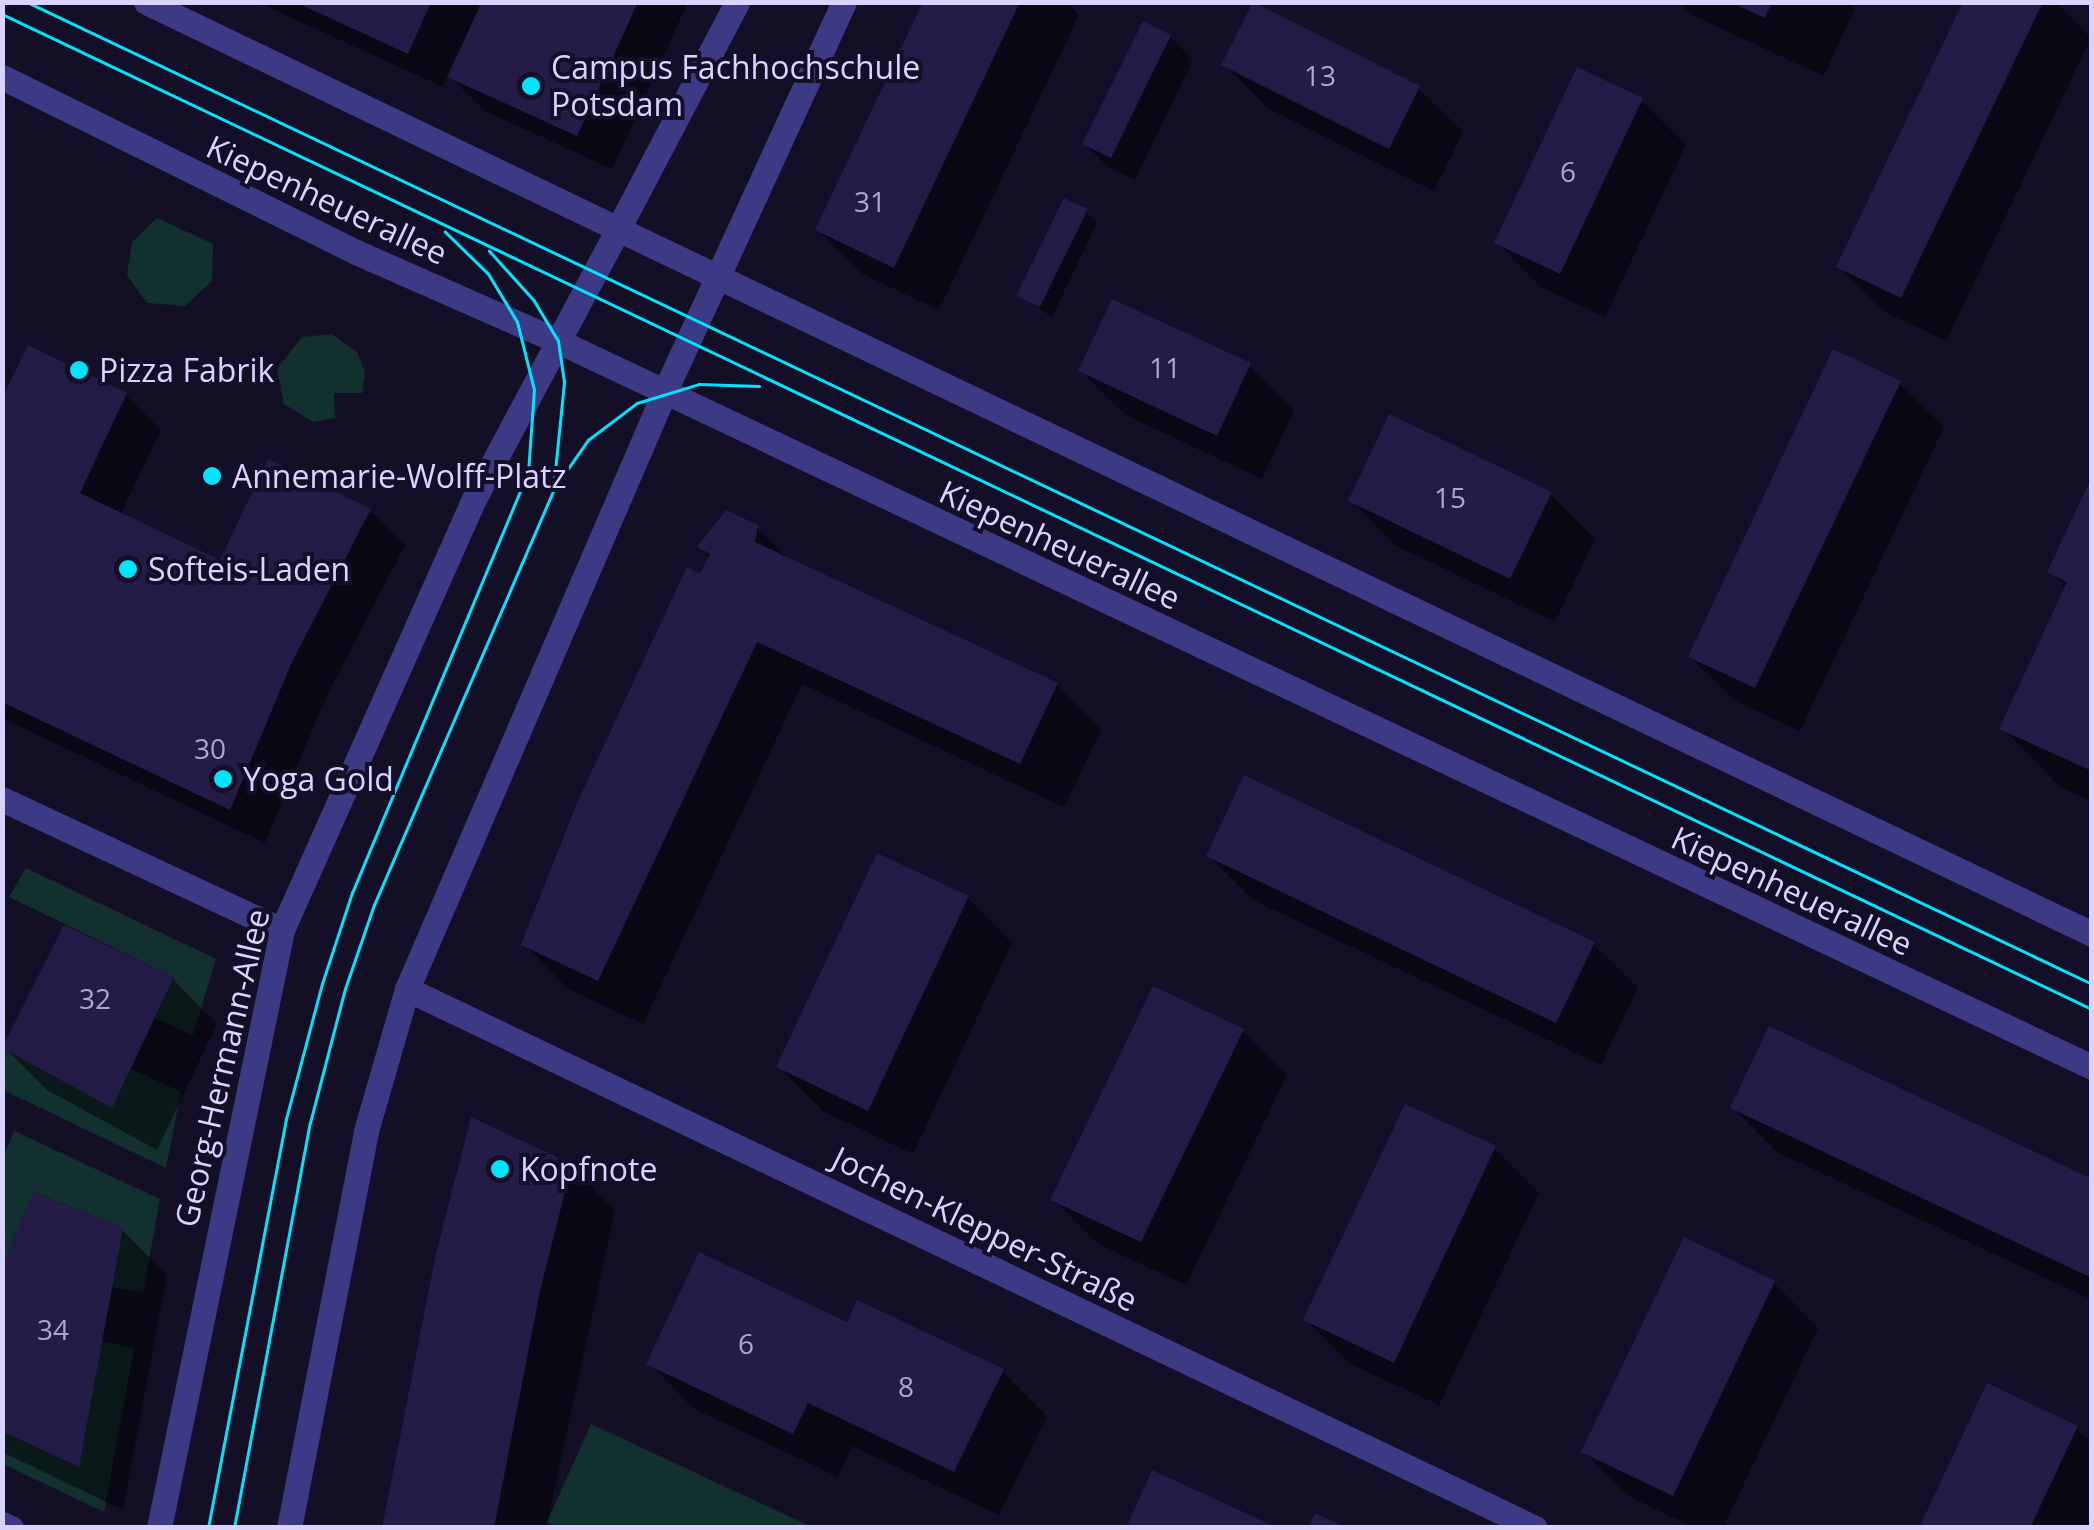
<!DOCTYPE html>
<meta charset="utf-8">
<style>
body{margin:0}
#map{position:relative;width:2094px;height:1530px;overflow:hidden;background:#130f26;font-family:"Open Sans",sans-serif}
div>[style]{position:absolute}
.green>*{inset:0;background:#12302f}
.shadow>*{inset:0;background:#0007}
.building>*{inset:0;background:#241b47}
.minor>*{height:25px;margin:-12.5px;padding:0 12.5px;transform-origin:12.5px;border-radius:12.5px;background:#3d3a85}
.tertiary>*{height:25px;margin:-12.5px;padding:0 12.5px;transform-origin:12.5px;border-radius:12.5px;background:#3d3a85}
.tram>*{height:2.5px;margin:-1.25px;padding:0 1.25px;transform-origin:1.25px;border-radius:1.25px;background:#00e5ff}
.dots>*{width:28px;height:28px;translate:-50% -50%;box-sizing:border-box;border:5px solid #130f26;border-radius:50%}
span{translate:-50% -50%;white-space:nowrap;text-align:center;line-height:1.15;-webkit-text-stroke:8px #130f26;paint-order:stroke}
.number-label{font-size:28px;color:#aca6d1}
.number-label span{-webkit-text-stroke-width:0}
.poi-label{font-size:32px;color:#d9d4ff}
.left{translate:0 -50%;text-align:left}
.street-label{font-size:32px;color:#d9d4ff}
.frame{position:absolute;inset:0;border:5px solid #d9d4ff;pointer-events:none}
</style>
<div id="map">
<div class="green">
<div style="clip-path:polygon(157px 218px,213px 244px,212px 281px,185px 306px,147px 303px,127px 275px,132px 242px)"></div>
<div style="clip-path:polygon(332px 334px,357px 352px,365px 372px,362px 393px,334px 393px,335px 418px,313px 422px,284px 404px,277px 369px,302px 337px)"></div>
<div style="clip-path:polygon(26px 868px,216px 959px,193px 1035px,155px 1018px,174px 977px,9px 897px)"></div>
<div style="clip-path:polygon(2px 1048px,112px 1107px,131px 1069px,181px 1092px,166px 1168px,3px 1090px)"></div>
<div style="clip-path:polygon(14px 1131px,160px 1199px,143px 1293px,112px 1287px,123px 1228px,34px 1192px,3px 1267px,3px 1156px)"></div>
<div style="clip-path:polygon(102px 1341px,134px 1348px,104px 1512px,3px 1464px,2px 1431px)"></div>
<div style="clip-path:polygon(591px 1424px,812px 1527px,557px 1527px,547px 1522px)"></div>
</div>
<div class="shadow">
<div style="clip-path:polygon(257px 2px,688px 2px,612px 169px,485px 111px,448px 75px,443px 87px)"></div>
<div style="clip-path:polygon(926px 2px,1066px 2px,1079px 15px,939px 310px,862px 274px,818px 230px)"></div>
<div style="clip-path:polygon(1678px 2px,1850px 2px,1855px 8px,1824px 76px,1690px 14px)"></div>
<div style="clip-path:polygon(1965px 2px,2056px 2px,2091px 38px,1946px 341px,1883px 311px,1839px 267px)"></div>
<div style="clip-path:polygon(1170px 37px,1193px 60px,1135px 180px,1108px 167px,1085px 144px)"></div>
<div style="clip-path:polygon(1224px 64px,1418px 88px,1463px 132px,1434px 191px,1269px 109px)"></div>
<div style="clip-path:polygon(1641px 100px,1686px 145px,1605px 317px,1541px 287px,1497px 242px)"></div>
<div style="clip-path:polygon(1086px 211px,1097px 223px,1052px 317px,1020px 295px)"></div>
<div style="clip-path:polygon(1113px 302px,1250px 366px,1294px 410px,1262px 479px,1126px 415px,1081px 371px)"></div>
<div style="clip-path:polygon(1899px 383px,1944px 427px,1800px 731px,1735px 701px,1690px 657px)"></div>
<div style="clip-path:polygon(126px 395px,161px 430px,120px 515px,221px 563px,370px 511px,405px 545px,326px 697px,265px 843px,2px 718px,2px 404px)"></div>
<div style="clip-path:polygon(2092px 483px,2092px 801px,2061px 788px,2002px 728px,2067px 588px,2050px 572px)"></div>
<div style="clip-path:polygon(1550px 494px,1595px 539px,1555px 622px,1395px 545px,1351px 500px)"></div>
<div style="clip-path:polygon(757px 528px,790px 561px,1057px 685px,1101px 730px,1064px 807px,802px 684px,643px 1024px,568px 989px,524px 944px,710px 558px,700px 547px)"></div>
<div style="clip-path:polygon(878px 856px,968px 898px,1012px 943px,913px 1154px,823px 1111px,779px 1067px)"></div>
<div style="clip-path:polygon(1209px 856px,1593px 944px,1638px 988px,1601px 1065px,1253px 900px)"></div>
<div style="clip-path:polygon(65px 928px,173px 979px,217px 1024px,157px 1150px,47px 1090px,3px 1046px)"></div>
<div style="clip-path:polygon(1242px 1031px,1287px 1075px,1186px 1285px,1098px 1244px,1053px 1199px)"></div>
<div style="clip-path:polygon(1733px 1108px,2092px 1182px,2092px 1300px,1777px 1152px)"></div>
<div style="clip-path:polygon(1495px 1149px,1539px 1193px,1439px 1405px,1350px 1364px,1306px 1320px)"></div>
<div style="clip-path:polygon(571px 1166px,615px 1211px,546px 1528px,385px 1528px)"></div>
<div style="clip-path:polygon(122px 1230px,167px 1275px,123px 1510px,2px 1452px,2px 1274px)"></div>
<div style="clip-path:polygon(1774px 1283px,1818px 1328px,1723px 1528px,1695px 1528px,1628px 1496px,1584px 1452px)"></div>
<div style="clip-path:polygon(848px 1326px,1002px 1371px,1047px 1416px,999px 1515px,852px 1446px,838px 1477px,693px 1408px,649px 1363px)"></div>
<div style="clip-path:polygon(2076px 1428px,2092px 1443px,2092px 1528px,1922px 1528px)"></div>
</div>
<div class="building">
<div style="clip-path:polygon(295px 2px,431px 2px,408px 54px)"></div>
<div style="clip-path:polygon(472px 2px,638px 2px,577px 136px,447px 77px,480px 6px)"></div>
<div style="clip-path:polygon(923px 2px,1020px 2px,894px 268px,815px 230px)"></div>
<div style="clip-path:polygon(1253px 2px,1420px 86px,1389px 149px,1221px 65px)"></div>
<div style="clip-path:polygon(1730px 2px,1772px 2px,1765px 18px)"></div>
<div style="clip-path:polygon(1963px 2px,2043px 2px,1901px 298px,1836px 267px)"></div>
<div style="clip-path:polygon(1143px 21px,1171px 35px,1111px 158px,1082px 144px)"></div>
<div style="clip-path:polygon(1577px 67px,1643px 98px,1560px 274px,1494px 243px)"></div>
<div style="clip-path:polygon(1064px 198px,1088px 209px,1040px 307px,1016px 296px)"></div>
<div style="clip-path:polygon(1112px 299px,1251px 363px,1217px 436px,1078px 371px)"></div>
<div style="clip-path:polygon(28px 345px,127px 393px,80px 493px,220px 560px,268px 459px,371px 509px,292px 662px,230px 810px,2px 702px,2px 398px)"></div>
<div style="clip-path:polygon(1833px 349px,1901px 381px,1755px 688px,1688px 657px)"></div>
<div style="clip-path:polygon(1389px 414px,1552px 492px,1510px 579px,1348px 501px)"></div>
<div style="clip-path:polygon(2092px 477px,2092px 771px,1999px 729px,2067px 582px,2047px 572px)"></div>
<div style="clip-path:polygon(726px 510px,758px 525px,755px 542px,1058px 683px,1020px 764px,757px 642px,598px 981px,521px 945px,577px 803px,687px 567px,700px 574px,710px 554px,697px 547px)"></div>
<div style="clip-path:polygon(1244px 775px,1595px 942px,1556px 1023px,1206px 856px)"></div>
<div style="clip-path:polygon(877px 853px,969px 896px,868px 1111px,776px 1067px)"></div>
<div style="clip-path:polygon(64px 925px,174px 977px,112px 1108px,2px 1048px)"></div>
<div style="clip-path:polygon(1153px 986px,1244px 1029px,1141px 1242px,1050px 1200px)"></div>
<div style="clip-path:polygon(1769px 1026px,2092px 1179px,2092px 1278px,1730px 1108px)"></div>
<div style="clip-path:polygon(1405px 1104px,1496px 1146px,1394px 1363px,1303px 1320px)"></div>
<div style="clip-path:polygon(471px 1117px,572px 1164px,540px 1291px,494px 1528px,382px 1528px,436px 1254px)"></div>
<div style="clip-path:polygon(33px 1192px,123px 1228px,79px 1467px,2px 1431px,2px 1267px)"></div>
<div style="clip-path:polygon(1684px 1237px,1775px 1281px,1673px 1496px,1581px 1452px)"></div>
<div style="clip-path:polygon(699px 1252px,847px 1322px,857px 1300px,1004px 1369px,954px 1472px,808px 1403px,793px 1434px,646px 1364px)"></div>
<div style="clip-path:polygon(1987px 1383px,2078px 1426px,2030px 1528px,1919px 1528px)"></div>
<div style="clip-path:polygon(1152px 1470px,1278px 1528px,1126px 1528px)"></div>
<div style="clip-path:polygon(1315px 1513px,1347px 1528px,1308px 1528px)"></div>
</div>
<div class="minor">
<div style="left:558px;top:341px;width:1697px;rotate:25.33deg"></div>
<div style="left:2px;top:799px;width:309px;rotate:25.1deg"></div>
<div style="left:407px;top:989px;width:1250px;rotate:25.54deg"></div>
<div style="left:2px;top:1524px;width:10px;rotate:24deg"></div>
<div style="left:159px;top:1528px;width:611px;rotate:-78.38deg"></div>
<div style="left:282px;top:930px;width:474px;rotate:-66deg"></div>
<div style="left:475px;top:497px;width:304px;rotate:-61.9deg"></div>
<div style="left:618px;top:229px;width:1634px;rotate:25.56deg"></div>
<div style="left:289px;top:1528px;width:404px;rotate:-79deg"></div>
<div style="left:366px;top:1131px;width:148px;rotate:-73.9deg"></div>
<div style="left:407px;top:989px;width:651px;rotate:-66.66deg"></div>
</div>
<div class="tertiary">
<div style="left:146px;top:2px;width:524px;rotate:25.68deg"></div>
<div style="left:618px;top:229px;width:256px;rotate:-62.3deg"></div>
<div style="left:2px;top:77px;width:395px;rotate:26.3deg"></div>
<div style="left:356px;top:252px;width:221px;rotate:23.8deg"></div>
<div style="left:665px;top:391px;width:428px;rotate:-65.3deg"></div>
</div>
<div class="tram">
<div style="left:27px;top:2px;width:2287px;rotate:25.43deg"></div>
<div style="left:2px;top:14px;width:2315px;rotate:25.46deg"></div>
<div style="left:558px;top:483px;width:52px;rotate:-55.1deg"></div>
<div style="left:588px;top:440px;width:61px;rotate:-37.1deg"></div>
<div style="left:637px;top:403px;width:65px;rotate:-17deg"></div>
<div style="left:699px;top:384px;width:60px;rotate:1.9deg"></div>
<div style="left:208px;top:1528px;width:416px;rotate:-79.2deg"></div>
<div style="left:286px;top:1119px;width:140px;rotate:-75.1deg"></div>
<div style="left:322px;top:984px;width:96px;rotate:-71.8deg"></div>
<div style="left:352px;top:893px;width:455px;rotate:-67.3deg"></div>
<div style="left:528px;top:473px;width:83px;rotate:-85.9deg"></div>
<div style="left:534px;top:390px;width:70px;rotate:-104deg"></div>
<div style="left:517px;top:322px;width:56px;rotate:-121.1deg"></div>
<div style="left:488px;top:274px;width:60px;rotate:-135.7deg"></div>
<div style="left:234px;top:1528px;width:412px;rotate:-79.4deg"></div>
<div style="left:310px;top:1123px;width:138px;rotate:-75.4deg"></div>
<div style="left:345px;top:989px;width:89px;rotate:-71deg"></div>
<div style="left:374px;top:905px;width:451px;rotate:-66.6deg"></div>
<div style="left:553px;top:491px;width:110px;rotate:-84.2deg"></div>
<div style="left:564px;top:382px;width:41px;rotate:-98.3deg"></div>
<div style="left:558px;top:341px;width:47px;rotate:-121deg"></div>
<div style="left:534px;top:301px;width:67px;rotate:-132deg"></div>
</div>
<div class="dots">
<div style="left:531px;top:86px;background:#00e5ff"></div>
<div style="left:79px;top:370px;background:#00e5ff"></div>
<div style="left:212px;top:476px;background:#00e5ff"></div>
<div style="left:128px;top:569px;background:#00e5ff"></div>
<div style="left:223px;top:779px;background:#00e5ff"></div>
<div style="left:500px;top:1169px;background:#00e5ff"></div>
</div>
<div class="number-label">
<span style="left:1320px;top:75px">13</span>
<span style="left:1568px;top:171px">6</span>
<span style="left:870px;top:201px">31</span>
<span style="left:1165px;top:367px">11</span>
<span style="left:1450px;top:497px">15</span>
<span style="left:210px;top:748px">30</span>
<span style="left:95px;top:998px">32</span>
<span style="left:53px;top:1329px">34</span>
<span style="left:746px;top:1343px">6</span>
<span style="left:906px;top:1386px">8</span>
</div>
<div class="poi-label">
<span class="left" style="left:551px;top:86px">Campus Fachhochschule<br>Potsdam</span>
<span class="left" style="left:99px;top:370px">Pizza Fabrik</span>
<span class="left" style="left:232px;top:476px">Annemarie-Wolff-Platz</span>
<span class="left" style="left:148px;top:569px">Softeis-Laden</span>
<span class="left" style="left:243px;top:779px">Yoga Gold</span>
<span class="left" style="left:520px;top:1169px">Kopfnote</span>
</div>
<div class="street-label">
<span style="left:327px;top:200px;rotate:25deg">Kiepenheuerallee</span>
<span style="left:1060px;top:545px;rotate:25deg">Kiepenheuerallee</span>
<span style="left:1792px;top:891px;rotate:25deg">Kiepenheuerallee</span>
<span style="left:222px;top:1068px;rotate:-77deg">Georg-Hermann-Allee</span>
<span style="left:985px;top:1229px;rotate:26deg">Jochen-Klepper-Straße</span>
</div>
<div class="frame"></div>
</div>
